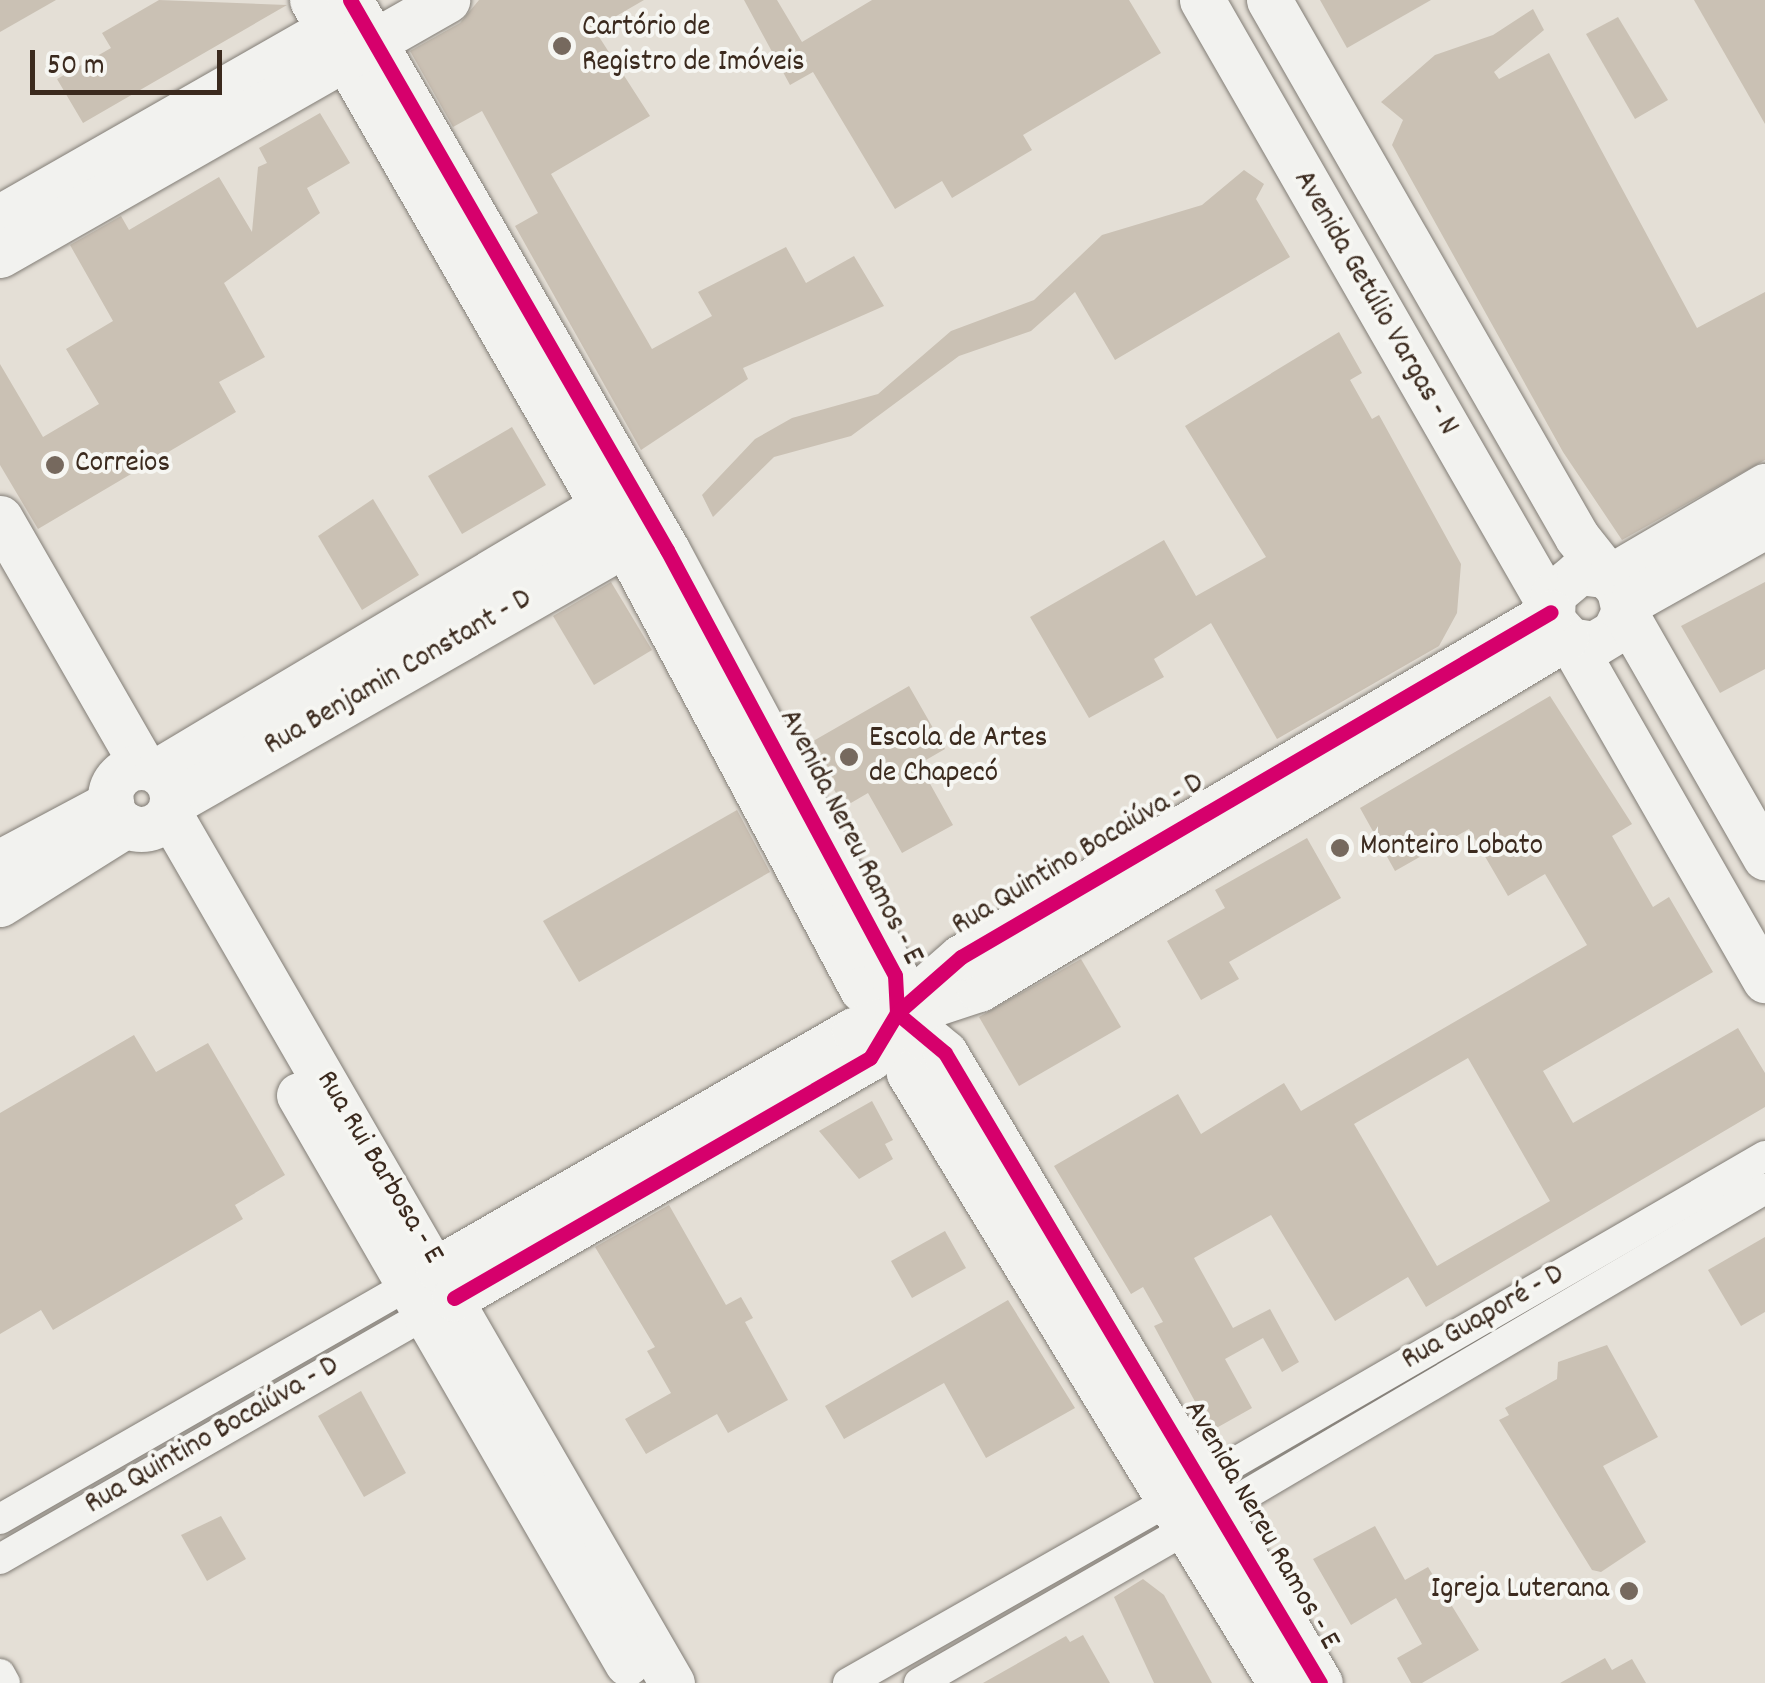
<!DOCTYPE html>
<meta charset="utf-8">
<style>
body{margin:0}
#map{position:relative;width:1765px;height:1683px;overflow:hidden;background:#e4dfd6;font-family:Dekko,sans-serif}
div>[style]{position:absolute}
.building>*{inset:0;background:#cac1b4}
.roads{filter:drop-shadow(0 0 2px #827d76) drop-shadow(0 0 2px #827d76)}
.street>*{height:30px;margin:-15px;padding:0 15px;transform-origin:15px;border-radius:15px;background:#f2f2ef}
.secondary>*{height:45px;margin:-22.5px;padding:0 22.5px;transform-origin:22.5px;border-radius:22.5px;background:#f2f2ef}
.secondary>.ring{margin:-22.5px;padding:0;box-sizing:content-box;background:none;border:45px solid #f2f2ef;border-radius:50%}
.cycleway>*{height:15px;margin:-7.5px;padding:0 7.5px;transform-origin:7.5px;border-radius:7.5px;background:#d6006c}
.dots>*{width:28px;height:28px;translate:-50% -50%;box-sizing:border-box;border:5px solid #f6f6f2;border-radius:50%}
span{translate:-50% -50%;white-space:nowrap;text-align:center;line-height:1.15;-webkit-text-stroke:8px #f6f6f2;paint-order:stroke}
.poi-label{font-size:30px;color:#3b2a1e}
.left{translate:0 -50%;text-align:left}
.right{translate:-100% -50%;text-align:right}
.street-label{font-size:30px;color:#3b2a1e}
.scale{position:absolute;left:30px;top:50px;width:192px;height:45px;box-sizing:border-box;border:5px solid #3b2a1e;border-top:0;padding-left:12px;font-size:30px;line-height:35px;white-space:nowrap;color:#3b2a1e;-webkit-text-stroke:8px #f6f6f2;paint-order:stroke}
</style>
<div id="map">
<div class="building">
<div style="clip-path:polygon(0 0,56px 0,0 32px)"></div>
<div style="clip-path:polygon(159px 0,287px 5px,83px 123px,57px 79px,111px 48px,102px 33px)"></div>
<div style="clip-path:polygon(479px 0,644px 0,594px 29px,650px 116px,551px 174px,652px 349px,712px 316px,698px 292px,786px 247px,806px 283px,854px 256px,884px 306px,743px 368px,748px 379px,641px 450px,515px 226px,538px 213px,482px 111px,453px 127px,410px 51px,460px 23px)"></div>
<div style="clip-path:polygon(744px 0,777px 0,802px 42px,872px 0,1129px 0,1161px 53px,1023px 135px,1032px 150px,952px 198px,942px 181px,895px 209px,813px 72px,790px 85px)"></div>
<div style="clip-path:polygon(1320px 0,1431px 0,1347px 48px)"></div>
<div style="clip-path:polygon(1694px 0,1765px 0,1765px 124px)"></div>
<div style="clip-path:polygon(1533px 9px,1544px 30px,1494px 72px,1499px 79px,1549px 53px,1697px 328px,1765px 292px,1765px 460px,1622px 540px,1563px 452px,1392px 145px,1403px 120px,1381px 102px,1435px 55px,1493px 35px)"></div>
<div style="clip-path:polygon(1618px 17px,1668px 100px,1635px 119px,1586px 34px)"></div>
<div style="clip-path:polygon(320px 113px,350px 163px,307px 188px,320px 213px,224px 283px,265px 357px,219px 382px,236px 412px,38px 529px,0 465px,0 364px,43px 437px,99px 404px,66px 349px,113px 321px,70px 245px,121px 216px,129px 230px,219px 177px,252px 232px,258px 167px,267px 163px,259px 148px)"></div>
<div style="clip-path:polygon(1244px 170px,1264px 184px,1256px 199px,1290px 257px,1115px 360px,1075px 292px,1031px 331px,959px 356px,851px 436px,774px 457px,713px 517px,702px 495px,755px 439px,792px 418px,878px 394px,951px 331px,1034px 300px,1102px 235px,1202px 205px)"></div>
<div style="clip-path:polygon(1339px 332px,1362px 373px,1350px 380px,1372px 419px,1379px 415px,1461px 564px,1457px 613px,1439px 646px,1277px 739px,1211px 623px,1154px 659px,1164px 677px,1089px 718px,1030px 617px,1164px 540px,1196px 596px,1266px 557px,1185px 426px)"></div>
<div style="clip-path:polygon(512px 427px,546px 485px,462px 534px,428px 476px)"></div>
<div style="clip-path:polygon(373px 499px,419px 575px,362px 610px,318px 536px)"></div>
<div style="clip-path:polygon(611px 582px,652px 650px,594px 685px,553px 616px)"></div>
<div style="clip-path:polygon(1765px 582px,1765px 669px,1720px 693px,1681px 626px)"></div>
<div style="clip-path:polygon(909px 686px,945px 749px,919px 764px,953px 825px,902px 853px,868px 793px,844px 807px,808px 744px)"></div>
<div style="clip-path:polygon(evenodd,1550px 696px,1632px 824px,1612px 836px,1653px 907px,1669px 897px,1713px 972px,1543px 1071px,1573px 1123px,1738px 1028px,1765px 1073px,1765px 1107px,1426px 1307px,1408px 1277px,1335px 1321px,1271px 1215px,1194px 1258px,1233px 1328px,1270px 1309px,1299px 1362px,1282px 1372px,1263px 1338px,1225px 1359px,1252px 1408px,1211px 1431px,1154px 1326px,1163px 1322px,1143px 1287px,1131px 1294px,1054px 1166px,1178px 1094px,1201px 1134px,1284px 1083px,1301px 1111px,1587px 945px,1545px 874px,1508px 896px,1469px 829px,1395px 871px,1360px 808px,1550px 696px,1468px 1058px,1550px 1201px,1437px 1266px,1354px 1124px,1468px 1058px)"></div>
<div style="clip-path:polygon(737px 810px,770px 872px,579px 982px,543px 921px)"></div>
<div style="clip-path:polygon(1307px 838px,1341px 898px,1229px 962px,1239px 979px,1201px 1000px,1167px 941px,1225px 908px,1215px 890px)"></div>
<div style="clip-path:polygon(1081px 959px,1121px 1027px,1019px 1086px,979px 1017px)"></div>
<div style="clip-path:polygon(134px 1035px,156px 1072px,208px 1043px,285px 1175px,235px 1205px,243px 1219px,53px 1330px,41px 1310px,0 1334px,0 1113px)"></div>
<div style="clip-path:polygon(872px 1101px,893px 1140px,885px 1144px,893px 1159px,859px 1179px,819px 1131px)"></div>
<div style="clip-path:polygon(669px 1205px,726px 1305px,741px 1297px,753px 1318px,745px 1322px,788px 1400px,728px 1433px,717px 1414px,646px 1454px,625px 1419px,671px 1393px,647px 1351px,655px 1347px,595px 1247px)"></div>
<div style="clip-path:polygon(945px 1231px,966px 1268px,912px 1298px,891px 1261px)"></div>
<div style="clip-path:polygon(1765px 1237px,1765px 1312px,1741px 1326px,1708px 1270px)"></div>
<div style="clip-path:polygon(1008px 1300px,1075px 1408px,986px 1458px,944px 1383px,844px 1439px,825px 1406px)"></div>
<div style="clip-path:polygon(1607px 1345px,1658px 1437px,1603px 1466px,1646px 1542px,1601px 1572px,1592px 1570px,1499px 1420px,1509px 1415px,1505px 1408px,1557px 1379px,1558px 1362px)"></div>
<div style="clip-path:polygon(361px 1391px,406px 1473px,364px 1497px,318px 1416px)"></div>
<div style="clip-path:polygon(221px 1516px,246px 1559px,207px 1581px,181px 1535px)"></div>
<div style="clip-path:polygon(1375px 1526px,1405px 1580px,1428px 1567px,1479px 1650px,1422px 1683px,1411px 1683px,1397px 1658px,1422px 1644px,1396px 1598px,1351px 1625px,1313px 1559px)"></div>
<div style="clip-path:polygon(1143px 1579px,1164px 1595px,1212px 1683px,1154px 1683px,1114px 1597px)"></div>
<div style="clip-path:polygon(1083px 1635px,1110px 1683px,983px 1683px,1066px 1636px,1070px 1642px)"></div>
<div style="clip-path:polygon(1605px 1658px,1612px 1670px,1632px 1659px,1646px 1683px,1560px 1683px)"></div>
</div>
<div class="roads">
<div class="street">
<div style="left:1203px;top:1481px;width:649px;rotate:-30.04deg"></div>
<div style="left:1220px;top:1510px;width:633px;rotate:-30.5deg"></div>
<div style="left:0;top:1519px;width:471px;rotate:-29.8deg"></div>
<div style="left:0;top:1559px;width:491px;rotate:-29.9deg"></div>
<div style="left:0;top:1674px;width:10px;rotate:61deg"></div>
<div style="left:848px;top:1683px;width:375px;rotate:-29.6deg"></div>
<div style="left:919px;top:1683px;width:313px;rotate:-29.9deg"></div>
</div>
<div class="secondary">
<div style="left:312px;top:0;width:653px;rotate:60.14deg"></div>
<div style="left:637px;top:566px;width:479px;rotate:62deg"></div>
<div style="left:862px;top:989px;width:42px;rotate:34.4deg"></div>
<div style="left:897px;top:1013px;width:61px;rotate:78.7deg"></div>
<div style="left:909px;top:1073px;width:714px;rotate:58.69deg"></div>
<div style="left:350px;top:0;width:635px;rotate:60.04deg"></div>
<div style="left:667px;top:550px;width:482px;rotate:61.8deg"></div>
<div style="left:895px;top:975px;width:38px;rotate:87deg"></div>
<div style="left:897px;top:1013px;width:62px;rotate:39.8deg"></div>
<div style="left:945px;top:1053px;width:733px;rotate:59.24deg"></div>
<div style="left:1202px;top:0;width:699px;rotate:60.13deg"></div>
<div style="left:1269px;top:0;width:619px;rotate:60.16deg"></div>
<div style="left:1577px;top:537px;width:68px;rotate:51.6deg"></div>
<div style="left:1619px;top:590px;width:22px;rotate:77deg"></div>
<div style="left:1624px;top:611px;width:23px;rotate:115deg"></div>
<div style="left:1614px;top:632px;width:23px;rotate:149deg"></div>
<div style="left:1594px;top:644px;width:24px;rotate:-171deg"></div>
<div style="left:1570px;top:640px;width:27px;rotate:-132deg"></div>
<div style="left:1552px;top:620px;width:26px;rotate:-88deg"></div>
<div style="left:1553px;top:594px;width:34px;rotate:-40deg"></div>
<div style="left:1579px;top:572px;width:24px;rotate:7deg"></div>
<div style="left:0;top:217px;width:405px;rotate:-29.7deg"></div>
<div style="left:0;top:255px;width:515px;rotate:-29.7deg"></div>
<div style="left:0;top:518px;width:287px;rotate:60.1deg"></div>
<div style="left:1608px;top:578px;width:182px;rotate:-30.4deg"></div>
<div style="left:1624px;top:605px;width:162px;rotate:-29.3deg"></div>
<div style="left:1624px;top:611px;width:284px;rotate:60.2deg"></div>
<div style="left:1570px;top:640px;width:392px;rotate:60.2deg"></div>
<div class="ring" style="left:110px;top:767px;width:17px;height:17px"></div>
<div style="left:157px;top:771px;width:518px;rotate:-30.77deg"></div>
<div style="left:172px;top:803px;width:522px;rotate:-29.76deg"></div>
<div style="left:169px;top:813px;width:1005px;rotate:59.97deg"></div>
<div style="left:0;top:862px;width:126px;rotate:-28deg"></div>
<div style="left:0;top:904px;width:149px;rotate:-32.1deg"></div>
<div style="left:299px;top:1095px;width:656px;rotate:60deg"></div>
<div style="left:438px;top:1268px;width:479px;rotate:-29.8deg"></div>
<div style="left:854px;top:1030px;width:132px;rotate:-18.2deg"></div>
<div style="left:979px;top:989px;width:684px;rotate:-30.88deg"></div>
<div style="left:454px;top:1298px;width:480px;rotate:-30deg"></div>
<div style="left:870px;top:1058px;width:52px;rotate:-59deg"></div>
<div style="left:897px;top:1013px;width:85px;rotate:-41.2deg"></div>
<div style="left:961px;top:957px;width:683px;rotate:-30.32deg"></div>
</div>
</div>
<div class="cycleway">
<div style="left:350px;top:0;width:635px;rotate:60.04deg"></div>
<div style="left:667px;top:550px;width:482px;rotate:61.8deg"></div>
<div style="left:895px;top:975px;width:38px;rotate:87deg"></div>
<div style="left:897px;top:1013px;width:62px;rotate:39.8deg"></div>
<div style="left:945px;top:1053px;width:733px;rotate:59.24deg"></div>
<div style="left:454px;top:1298px;width:480px;rotate:-30deg"></div>
<div style="left:870px;top:1058px;width:52px;rotate:-59deg"></div>
<div style="left:897px;top:1013px;width:85px;rotate:-41.2deg"></div>
<div style="left:961px;top:957px;width:683px;rotate:-30.32deg"></div>
</div>
<div class="dots">
<div style="left:562px;top:46px;background:#76695e"></div>
<div style="left:55px;top:465px;background:#76695e"></div>
<div style="left:849px;top:757px;background:#76695e"></div>
<div style="left:1340px;top:848px;background:#76695e"></div>
<div style="left:1629px;top:1591px;background:#76695e"></div>
</div>
<div class="poi-label">
<span class="left" style="left:582px;top:46px">Cartório de<br>Registro de Imóveis</span>
<span class="left" style="left:75px;top:465px">Correios</span>
<span class="left" style="left:869px;top:757px">Escola de Artes<br>de Chapecó</span>
<span class="left" style="left:1360px;top:848px">Monteiro Lobato</span>
<span class="right" style="left:1609px;top:1591px">Igreja Luterana</span>
</div>
<div class="street-label">
<span style="left:1374px;top:304px;rotate:60deg">Avenida Getúlio Vargas - N</span>
<span style="left:399px;top:674px;rotate:-30deg">Rua Benjamin Constant - D</span>
<span style="left:849px;top:838px;rotate:63deg">Avenida Nereu Ramos - E</span>
<span style="left:1079px;top:856px;rotate:-31deg">Rua Quintino Bocaiúva - D</span>
<span style="left:378px;top:1168px;rotate:59deg">Rua Rui Barbosa - E</span>
<span style="left:1484px;top:1319px;rotate:-30deg">Rua Guaporé - D</span>
<span style="left:213px;top:1437px;rotate:-30deg">Rua Quintino Bocaiúva - D</span>
<span style="left:1260px;top:1526px;rotate:60deg">Avenida Nereu Ramos - E</span>
</div>
<div class="scale">50 m</div>
</div>
